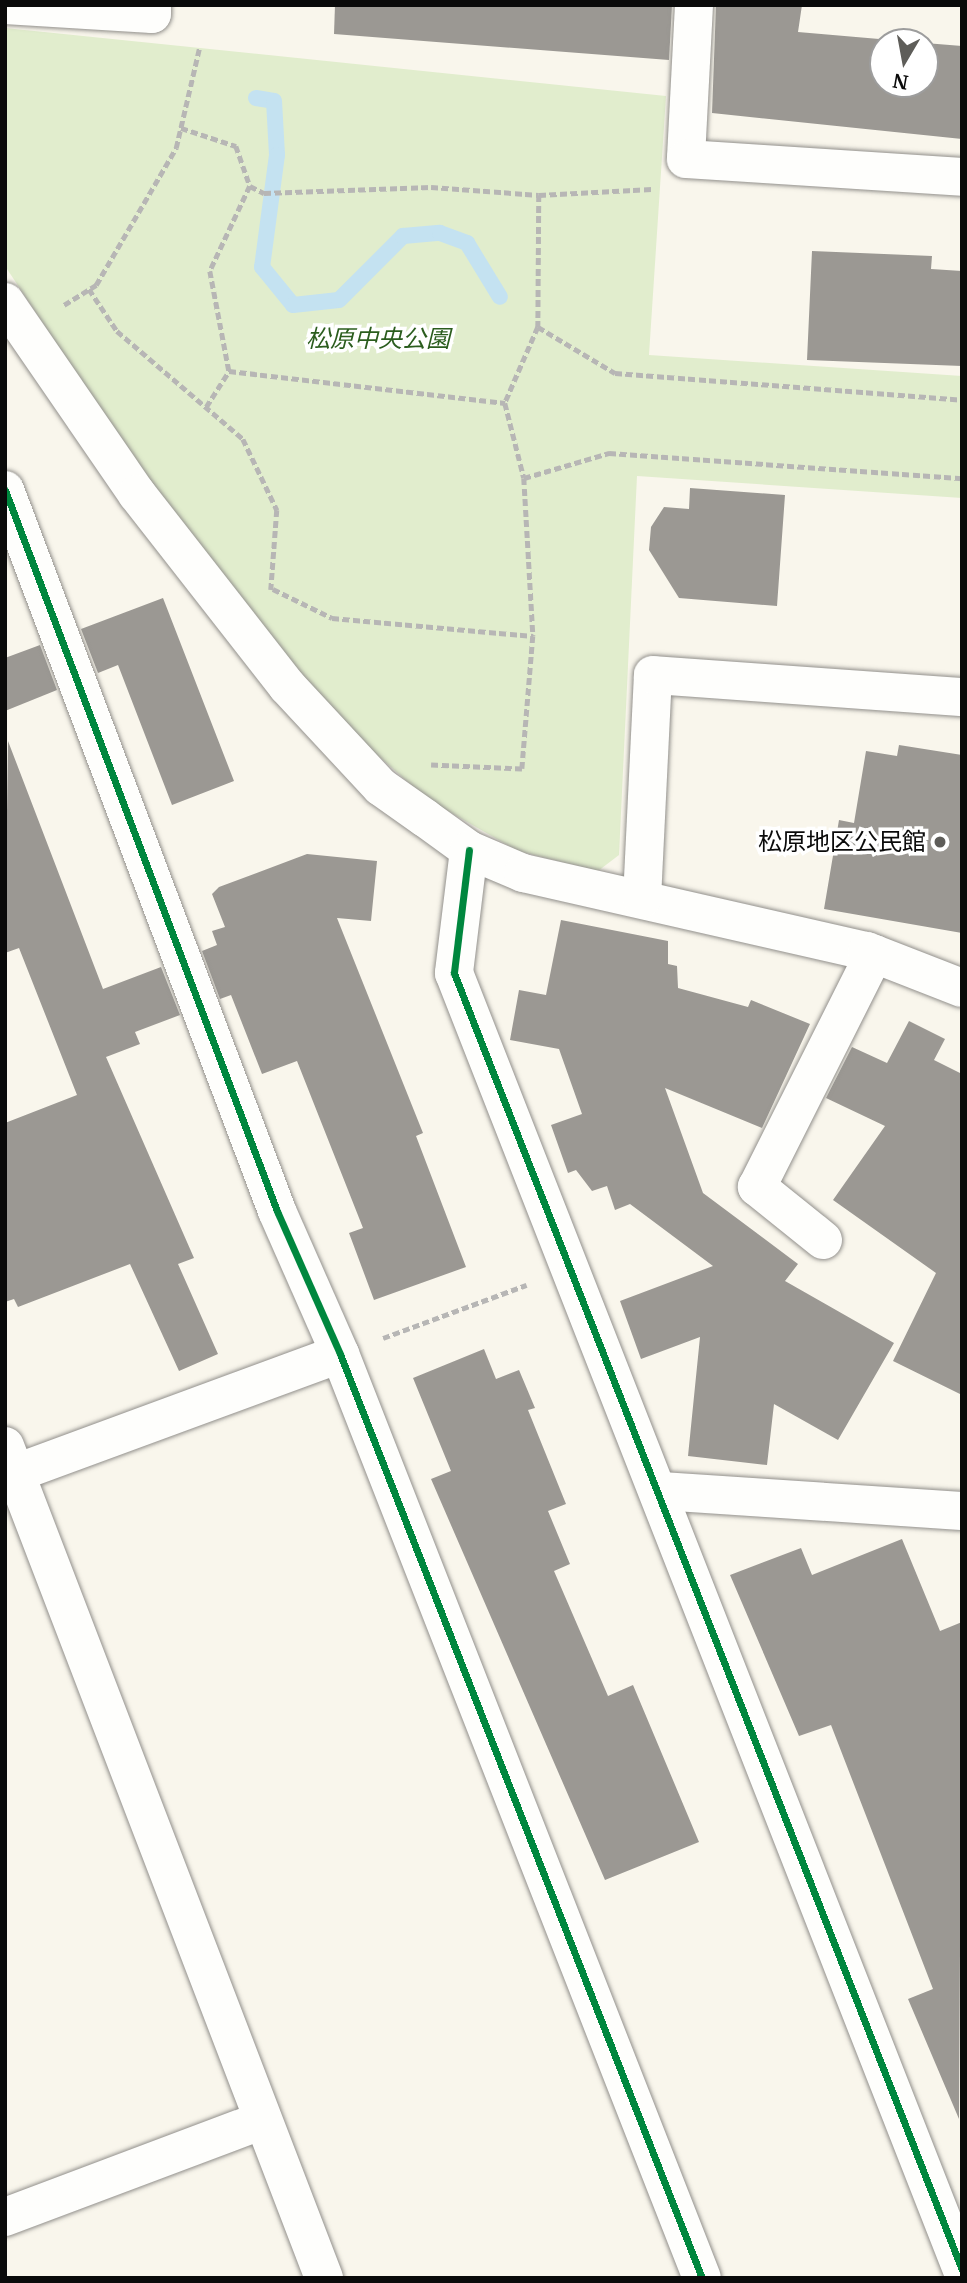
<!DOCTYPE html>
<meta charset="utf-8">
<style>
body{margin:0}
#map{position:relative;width:967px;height:2283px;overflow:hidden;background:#f9f6ec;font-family:Merriweather,"Noto Sans JP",serif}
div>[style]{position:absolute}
.green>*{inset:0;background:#e1edcd}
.stream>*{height:16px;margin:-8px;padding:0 8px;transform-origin:8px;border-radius:8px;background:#c4e2f1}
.building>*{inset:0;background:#9b9893}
.path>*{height:4.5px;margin-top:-2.25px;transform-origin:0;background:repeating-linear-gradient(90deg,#b7b6b5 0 7px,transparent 0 10.5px)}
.roads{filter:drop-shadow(0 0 2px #92908c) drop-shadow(0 0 2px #92908c)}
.street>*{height:38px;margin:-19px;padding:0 19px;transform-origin:19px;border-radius:19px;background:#fefefc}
.cycleway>*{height:7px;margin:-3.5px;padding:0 3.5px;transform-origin:3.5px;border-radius:3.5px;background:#00873e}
.dots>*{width:19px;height:19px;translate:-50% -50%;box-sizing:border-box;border:4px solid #fff;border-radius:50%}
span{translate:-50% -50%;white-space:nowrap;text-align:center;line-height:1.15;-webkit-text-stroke:7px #fff;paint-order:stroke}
.park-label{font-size:24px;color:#2b5d1e;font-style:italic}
.poi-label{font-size:24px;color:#0a0a0a}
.right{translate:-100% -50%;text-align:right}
.frame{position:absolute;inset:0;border:7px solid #0a0a0a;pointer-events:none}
.north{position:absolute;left:869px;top:28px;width:70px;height:70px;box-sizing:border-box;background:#fff;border:2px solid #9d9d9d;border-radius:50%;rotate:190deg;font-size:19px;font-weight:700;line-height:28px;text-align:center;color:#0a0a0a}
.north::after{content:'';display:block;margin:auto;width:24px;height:32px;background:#5e5d59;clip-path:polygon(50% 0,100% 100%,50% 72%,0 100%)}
</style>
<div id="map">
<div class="green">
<div style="clip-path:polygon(5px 28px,666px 96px,649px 355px,962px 376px,962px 498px,637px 476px,619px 855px,598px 871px,518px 851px,427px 799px,322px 706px,201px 561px,5px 266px)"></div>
</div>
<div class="stream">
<div style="left:256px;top:98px;width:18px;rotate:9deg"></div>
<div style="left:274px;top:101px;width:54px;rotate:86.8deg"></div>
<div style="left:277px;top:155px;width:113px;rotate:97.6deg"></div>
<div style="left:262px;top:267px;width:49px;rotate:50.8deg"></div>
<div style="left:293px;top:305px;width:46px;rotate:-6.2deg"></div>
<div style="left:339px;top:300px;width:91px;rotate:-45deg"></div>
<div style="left:403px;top:236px;width:37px;rotate:-5deg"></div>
<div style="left:440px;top:233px;width:29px;rotate:20deg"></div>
<div style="left:467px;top:243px;width:63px;rotate:58.6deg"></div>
</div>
<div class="building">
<div style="clip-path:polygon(335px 5px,672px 5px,669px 60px,334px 34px)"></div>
<div style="clip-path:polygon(716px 5px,802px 5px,798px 32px,914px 42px,883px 42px,883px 84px,925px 84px,925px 43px,962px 46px,962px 139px,712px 113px)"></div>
<div style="clip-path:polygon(812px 251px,932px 256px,931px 269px,962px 271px,962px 366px,807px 360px)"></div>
<div style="clip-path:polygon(690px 488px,785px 495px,777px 606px,679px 598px,649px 550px,651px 527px,664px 507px,689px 509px)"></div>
<div style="clip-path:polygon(163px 598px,234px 781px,172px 805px,118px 665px,98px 673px,81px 629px)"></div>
<div style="clip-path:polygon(40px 645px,57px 690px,5px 711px,5px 658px)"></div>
<div style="clip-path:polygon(8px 741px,103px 989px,161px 967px,180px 1015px,135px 1032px,140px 1044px,106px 1057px,194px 1258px,178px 1264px,218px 1354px,179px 1371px,130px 1264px,18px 1307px,14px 1299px,5px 1302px,5px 1123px,77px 1095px,19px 948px,5px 953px)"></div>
<div style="clip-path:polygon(899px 745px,962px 755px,962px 933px,824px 909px,839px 820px,854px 823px,866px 751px,897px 756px)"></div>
<div style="clip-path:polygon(307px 854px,377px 861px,371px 921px,337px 918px,423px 1133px,416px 1136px,466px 1267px,374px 1300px,349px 1233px,363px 1228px,297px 1061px,262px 1074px,231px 995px,220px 999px,202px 951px,217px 945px,212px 931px,225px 927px,212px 894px,219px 887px)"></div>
<div style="clip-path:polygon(561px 920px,668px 941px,668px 964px,677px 966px,678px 988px,748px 1007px,751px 1000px,810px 1024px,762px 1128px,665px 1088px,703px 1193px,798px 1264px,785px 1281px,894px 1343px,838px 1440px,774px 1404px,767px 1465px,688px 1456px,700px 1337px,641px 1359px,620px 1301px,713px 1266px,630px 1204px,615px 1210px,607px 1186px,592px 1191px,576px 1170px,568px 1173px,551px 1125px,582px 1114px,559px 1049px,510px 1040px,519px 990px,546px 995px)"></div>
<div style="clip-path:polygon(909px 1021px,945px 1039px,934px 1060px,962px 1074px,962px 1395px,893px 1361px,936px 1273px,833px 1200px,885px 1126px,826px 1098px,852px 1047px,887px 1063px)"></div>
<div style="clip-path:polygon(484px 1349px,496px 1379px,519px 1370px,535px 1408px,528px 1410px,566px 1504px,548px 1511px,570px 1564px,554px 1571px,608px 1696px,633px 1685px,699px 1842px,605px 1880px,431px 1479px,451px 1471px,413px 1378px)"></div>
<div style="clip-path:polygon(902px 1539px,940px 1631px,962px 1622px,959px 2119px,908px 1999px,933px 1989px,831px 1725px,799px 1736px,730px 1575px,801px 1548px,812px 1575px)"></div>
</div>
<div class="path">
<div style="left:181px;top:128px;width:58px;rotate:18.1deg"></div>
<div style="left:236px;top:146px;width:42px;rotate:70.7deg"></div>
<div style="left:250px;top:186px;width:16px;rotate:27deg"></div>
<div style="left:264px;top:193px;width:167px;rotate:-2.1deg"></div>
<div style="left:431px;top:187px;width:108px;rotate:4.2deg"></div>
<div style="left:539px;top:195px;width:132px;rotate:90.4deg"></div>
<div style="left:538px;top:327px;width:83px;rotate:113.5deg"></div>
<div style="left:505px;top:403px;width:77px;rotate:75.8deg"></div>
<div style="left:524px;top:478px;width:158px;rotate:86.7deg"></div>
<div style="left:533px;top:636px;width:133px;rotate:94.7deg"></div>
<div style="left:522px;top:769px;width:91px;rotate:-177.5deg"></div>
<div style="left:250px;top:186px;width:94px;rotate:115.2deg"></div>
<div style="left:210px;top:271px;width:102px;rotate:79.2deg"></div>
<div style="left:229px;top:371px;width:278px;rotate:6.6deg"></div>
<div style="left:539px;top:195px;width:113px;rotate:-3deg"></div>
<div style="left:89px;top:289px;width:50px;rotate:56.3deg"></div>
<div style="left:117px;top:331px;width:166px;rotate:40.6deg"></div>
<div style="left:243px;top:439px;width:79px;rotate:64.4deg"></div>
<div style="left:277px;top:510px;width:80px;rotate:94.3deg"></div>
<div style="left:64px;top:305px;width:38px;rotate:-32deg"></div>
<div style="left:96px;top:285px;width:159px;rotate:-59.7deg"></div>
<div style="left:176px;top:148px;width:102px;rotate:-76.9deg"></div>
<div style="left:538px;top:327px;width:90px;rotate:30.9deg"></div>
<div style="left:615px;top:373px;width:348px;rotate:4.4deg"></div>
<div style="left:206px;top:407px;width:43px;rotate:-57.4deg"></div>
<div style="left:524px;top:478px;width:89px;rotate:-16.4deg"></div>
<div style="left:609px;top:453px;width:354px;rotate:4.1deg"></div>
<div style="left:273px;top:589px;width:66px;rotate:26.2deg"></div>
<div style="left:332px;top:618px;width:202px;rotate:5.1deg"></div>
<div style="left:383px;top:1338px;width:153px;rotate:-20.3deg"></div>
</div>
<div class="roads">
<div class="street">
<div style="left:5px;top:5px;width:147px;rotate:3.5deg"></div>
<div style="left:152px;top:14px;width:9px;rotate:-90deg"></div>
<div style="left:694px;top:5px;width:154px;rotate:93deg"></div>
<div style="left:686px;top:159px;width:277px;rotate:3.7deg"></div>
<div style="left:5px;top:302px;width:233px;rotate:55.5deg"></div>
<div style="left:137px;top:494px;width:244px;rotate:52deg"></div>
<div style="left:287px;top:686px;width:138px;rotate:47.1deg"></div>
<div style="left:381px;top:787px;width:54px;rotate:35.2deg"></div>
<div style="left:425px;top:818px;width:54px;rotate:36deg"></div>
<div style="left:469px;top:850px;width:59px;rotate:23.1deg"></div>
<div style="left:523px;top:873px;width:353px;rotate:12.8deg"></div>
<div style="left:867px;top:951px;width:102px;rotate:21.3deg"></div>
<div style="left:5px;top:490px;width:771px;rotate:69.33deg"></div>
<div style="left:277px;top:1211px;width:156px;rotate:66.2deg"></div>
<div style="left:340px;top:1354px;width:992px;rotate:68.61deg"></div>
<div style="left:469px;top:850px;width:124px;rotate:97deg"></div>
<div style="left:454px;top:973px;width:1393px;rotate:68.61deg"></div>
<div style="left:642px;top:899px;width:224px;rotate:-87.2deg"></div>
<div style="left:653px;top:675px;width:310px;rotate:4.1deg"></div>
<div style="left:823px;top:1240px;width:85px;rotate:-141.2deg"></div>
<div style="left:757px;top:1187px;width:261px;rotate:-63.3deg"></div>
<div style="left:5px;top:1446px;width:891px;rotate:69.02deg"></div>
<div style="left:16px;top:1473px;width:345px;rotate:-20.2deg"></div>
<div style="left:661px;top:1491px;width:301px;rotate:3.8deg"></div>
<div style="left:5px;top:2217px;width:272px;rotate:-20.6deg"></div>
</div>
</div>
<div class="cycleway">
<div style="left:5px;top:490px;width:771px;rotate:69.33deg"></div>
<div style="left:277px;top:1211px;width:156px;rotate:66.2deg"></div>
<div style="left:340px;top:1354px;width:992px;rotate:68.61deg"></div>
<div style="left:469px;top:850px;width:124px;rotate:97deg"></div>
<div style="left:454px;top:973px;width:1393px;rotate:68.61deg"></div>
</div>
<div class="dots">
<div style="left:940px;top:842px;background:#5e5d59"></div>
</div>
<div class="park-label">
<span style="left:378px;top:339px">松原中央公園</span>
</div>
<div class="poi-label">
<span class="right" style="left:926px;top:842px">松原地区公民館</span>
</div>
<div class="frame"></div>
<div class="north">N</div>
</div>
